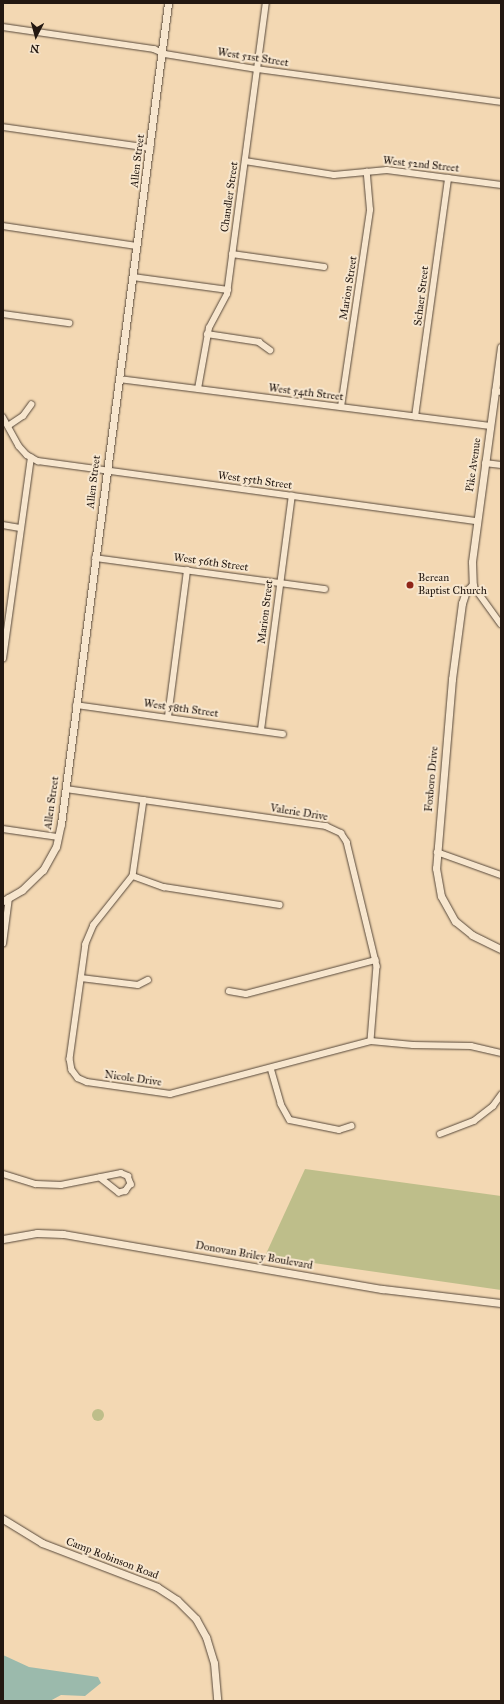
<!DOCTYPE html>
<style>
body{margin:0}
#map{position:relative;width:504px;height:1704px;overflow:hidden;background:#f3d8b3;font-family:"IM FELL Great Primer",serif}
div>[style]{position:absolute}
.green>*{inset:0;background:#bebe8a}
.round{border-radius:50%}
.water>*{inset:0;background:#9bbaac}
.roads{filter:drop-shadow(0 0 1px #57483a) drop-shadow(0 0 1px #57483a)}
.minor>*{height:5.5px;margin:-2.75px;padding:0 2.75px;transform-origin:2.75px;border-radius:2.75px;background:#f7e6ce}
.tertiary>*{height:7px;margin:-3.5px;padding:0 3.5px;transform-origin:3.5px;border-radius:3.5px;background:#f7e6ce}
.dots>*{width:11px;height:11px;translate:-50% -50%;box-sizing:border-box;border:2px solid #f7e6ce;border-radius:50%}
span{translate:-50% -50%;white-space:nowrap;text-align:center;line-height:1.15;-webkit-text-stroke:4px #f7e6ce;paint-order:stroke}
.street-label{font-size:11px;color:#231811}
.poi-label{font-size:11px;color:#231811}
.left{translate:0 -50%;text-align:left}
.frame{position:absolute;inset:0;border:4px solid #231811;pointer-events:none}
.north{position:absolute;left:16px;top:16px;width:40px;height:40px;-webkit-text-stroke:3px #f7e6ce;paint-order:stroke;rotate:186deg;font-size:11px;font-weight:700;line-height:16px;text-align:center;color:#231811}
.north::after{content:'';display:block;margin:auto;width:14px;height:18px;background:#231811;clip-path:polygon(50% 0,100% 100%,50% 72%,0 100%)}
</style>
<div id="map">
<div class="green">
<div style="clip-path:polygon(305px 1169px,501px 1196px,501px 1290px,265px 1256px)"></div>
<div class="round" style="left:92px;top:1409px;width:12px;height:12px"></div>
</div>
<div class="water">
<div style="clip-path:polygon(3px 1655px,29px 1667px,98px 1677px,101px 1683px,85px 1696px,61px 1695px,50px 1701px,3px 1701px)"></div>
</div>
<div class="roads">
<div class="minor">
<div style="left:3px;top:27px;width:153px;rotate:8.3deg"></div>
<div style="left:154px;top:49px;width:12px;rotate:24deg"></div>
<div style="left:165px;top:54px;width:93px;rotate:9.3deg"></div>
<div style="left:257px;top:69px;width:246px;rotate:7.7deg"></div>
<div style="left:3px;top:127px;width:149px;rotate:8.1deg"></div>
<div style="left:245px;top:161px;width:90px;rotate:8.9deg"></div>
<div style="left:334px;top:175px;width:53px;rotate:-5.4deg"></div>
<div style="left:387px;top:170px;width:115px;rotate:7.5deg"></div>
<div style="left:3px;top:226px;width:135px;rotate:8.5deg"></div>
<div style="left:232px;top:254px;width:93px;rotate:8deg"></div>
<div style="left:133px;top:277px;width:96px;rotate:7.8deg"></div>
<div style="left:3px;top:314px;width:67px;rotate:7.8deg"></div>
<div style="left:207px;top:334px;width:53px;rotate:8.7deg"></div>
<div style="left:259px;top:342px;width:14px;rotate:36deg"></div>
<div style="left:119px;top:379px;width:374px;rotate:7.2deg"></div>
<div style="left:198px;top:389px;width:62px;rotate:-79.8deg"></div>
<div style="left:209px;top:328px;width:38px;rotate:-62deg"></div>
<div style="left:227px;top:294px;width:294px;rotate:-82.4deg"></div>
<div style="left:495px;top:391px;width:6px;rotate:9deg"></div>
<div style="left:341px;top:407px;width:199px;rotate:-81.6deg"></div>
<div style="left:370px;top:210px;width:38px;rotate:-95deg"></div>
<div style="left:3px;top:417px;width:33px;rotate:61deg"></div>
<div style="left:19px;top:446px;width:12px;rotate:48deg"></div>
<div style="left:27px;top:455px;width:13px;rotate:29deg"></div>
<div style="left:38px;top:461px;width:443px;rotate:7.8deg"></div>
<div style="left:415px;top:417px;width:241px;rotate:-82.1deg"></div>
<div style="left:8px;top:426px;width:18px;rotate:-34deg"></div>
<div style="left:23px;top:416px;width:14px;rotate:-54deg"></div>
<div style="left:485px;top:463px;width:16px;rotate:7deg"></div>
<div style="left:3px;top:525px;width:17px;rotate:10deg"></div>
<div style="left:95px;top:558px;width:232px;rotate:7.7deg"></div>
<div style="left:473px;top:585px;width:48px;rotate:54.3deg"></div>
<div style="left:3px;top:659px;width:203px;rotate:-82.1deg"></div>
<div style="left:76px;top:705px;width:209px;rotate:8deg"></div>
<div style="left:168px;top:717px;width:148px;rotate:-82.6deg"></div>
<div style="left:261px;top:730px;width:236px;rotate:-82.5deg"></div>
<div style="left:66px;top:789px;width:263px;rotate:8.1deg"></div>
<div style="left:326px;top:826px;width:17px;rotate:25deg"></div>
<div style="left:341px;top:833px;width:11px;rotate:56deg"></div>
<div style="left:347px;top:842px;width:128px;rotate:76.4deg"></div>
<div style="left:377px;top:966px;width:75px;rotate:94.6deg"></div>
<div style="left:144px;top:800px;width:77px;rotate:98.2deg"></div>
<div style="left:133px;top:876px;width:63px;rotate:128.5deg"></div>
<div style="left:94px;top:925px;width:21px;rotate:113deg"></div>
<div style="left:86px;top:944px;width:116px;rotate:97.9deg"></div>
<div style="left:70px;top:1059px;width:11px;rotate:80deg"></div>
<div style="left:72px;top:1070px;width:10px;rotate:53deg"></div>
<div style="left:78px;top:1078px;width:10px;rotate:24deg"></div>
<div style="left:87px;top:1082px;width:84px;rotate:8.2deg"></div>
<div style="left:170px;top:1094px;width:208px;rotate:-14.8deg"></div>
<div style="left:371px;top:1041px;width:42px;rotate:5.4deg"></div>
<div style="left:413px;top:1045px;width:58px;rotate:1deg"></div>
<div style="left:471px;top:1046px;width:31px;rotate:13deg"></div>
<div style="left:3px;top:829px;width:56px;rotate:8.3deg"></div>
<div style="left:437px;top:852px;width:68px;rotate:19.8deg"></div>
<div style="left:133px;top:876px;width:33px;rotate:20deg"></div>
<div style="left:164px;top:887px;width:117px;rotate:8.8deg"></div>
<div style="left:3px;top:944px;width:46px;rotate:-82.6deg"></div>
<div style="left:81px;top:978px;width:57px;rotate:7deg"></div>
<div style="left:138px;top:985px;width:11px;rotate:-27deg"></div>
<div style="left:229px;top:991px;width:17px;rotate:10deg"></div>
<div style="left:246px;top:994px;width:134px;rotate:-14.7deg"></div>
<div style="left:271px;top:1068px;width:37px;rotate:74deg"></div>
<div style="left:281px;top:1104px;width:18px;rotate:61deg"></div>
<div style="left:290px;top:1120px;width:50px;rotate:11.5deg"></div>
<div style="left:339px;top:1130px;width:13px;rotate:-18deg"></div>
<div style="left:440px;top:1134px;width:36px;rotate:-21deg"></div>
<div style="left:474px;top:1121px;width:24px;rotate:-38deg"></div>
<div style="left:493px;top:1106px;width:14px;rotate:-54deg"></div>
<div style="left:3px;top:1174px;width:34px;rotate:17deg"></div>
<div style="left:36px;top:1184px;width:25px;rotate:2deg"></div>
<div style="left:61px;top:1185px;width:61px;rotate:-11.3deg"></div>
<div style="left:121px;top:1173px;width:8px;rotate:23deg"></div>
<div style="left:128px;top:1176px;width:9px;rotate:69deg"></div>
<div style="left:131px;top:1184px;width:9px;rotate:126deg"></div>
<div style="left:126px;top:1191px;width:7px;rotate:164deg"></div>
<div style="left:119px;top:1193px;width:24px;rotate:-142deg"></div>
</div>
<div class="tertiary">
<div style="left:501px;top:347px;width:217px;rotate:97.7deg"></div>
<div style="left:472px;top:562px;width:23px;rotate:88deg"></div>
<div style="left:473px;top:585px;width:9px;rotate:139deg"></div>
<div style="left:466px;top:591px;width:13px;rotate:108deg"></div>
<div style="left:462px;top:603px;width:77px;rotate:97.5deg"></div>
<div style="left:452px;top:679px;width:190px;rotate:94.8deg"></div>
<div style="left:436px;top:868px;width:28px;rotate:80deg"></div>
<div style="left:441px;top:896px;width:29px;rotate:61deg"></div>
<div style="left:455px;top:921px;width:22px;rotate:39deg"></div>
<div style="left:472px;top:935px;width:32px;rotate:26deg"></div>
<div style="left:3px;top:901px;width:22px;rotate:-30deg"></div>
<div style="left:22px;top:890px;width:29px;rotate:-44deg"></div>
<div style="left:43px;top:870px;width:26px;rotate:-61deg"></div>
<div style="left:56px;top:847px;width:24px;rotate:-78deg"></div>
<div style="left:61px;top:824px;width:828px;rotate:-82.57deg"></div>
<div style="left:3px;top:1239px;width:35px;rotate:-10deg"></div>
<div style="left:37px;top:1233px;width:26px;rotate:2deg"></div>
<div style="left:63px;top:1234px;width:324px;rotate:9.8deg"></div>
<div style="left:382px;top:1289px;width:120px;rotate:6.7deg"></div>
<div style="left:3px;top:1519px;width:46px;rotate:31.6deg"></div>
<div style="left:42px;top:1543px;width:123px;rotate:20.9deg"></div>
<div style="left:157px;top:1587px;width:24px;rotate:33deg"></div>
<div style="left:177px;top:1600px;width:27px;rotate:45deg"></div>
<div style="left:196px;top:1619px;width:21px;rotate:61deg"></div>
<div style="left:206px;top:1637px;width:27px;rotate:73deg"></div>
<div style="left:214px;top:1663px;width:38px;rotate:85deg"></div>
</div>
</div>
<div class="dots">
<div style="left:410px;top:585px;background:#8f2418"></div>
</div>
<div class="street-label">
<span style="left:253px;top:58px;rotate:9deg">West 51st Street</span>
<span style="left:138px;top:161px;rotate:-83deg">Allen Street</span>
<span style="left:421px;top:165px;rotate:6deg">West 52nd Street</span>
<span style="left:230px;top:197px;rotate:-82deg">Chandler Street</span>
<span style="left:349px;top:288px;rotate:-81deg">Marion Street</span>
<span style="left:422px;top:296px;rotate:-83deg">Schaer Street</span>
<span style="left:306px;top:393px;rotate:7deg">West 54th Street</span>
<span style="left:474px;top:465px;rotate:-82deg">Pike Avenue</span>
<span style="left:255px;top:481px;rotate:8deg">West 55th Street</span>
<span style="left:94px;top:482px;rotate:-83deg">Allen Street</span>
<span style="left:211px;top:563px;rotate:8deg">West 56th Street</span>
<span style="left:266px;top:612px;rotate:-83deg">Marion Street</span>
<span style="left:181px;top:709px;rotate:8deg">West 58th Street</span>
<span style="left:432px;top:779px;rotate:-85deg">Foxboro Drive</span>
<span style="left:52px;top:803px;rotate:-82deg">Allen Street</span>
<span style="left:299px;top:813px;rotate:9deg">Valerie Drive</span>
<span style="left:133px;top:1079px;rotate:8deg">Nicole Drive</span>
<span style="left:254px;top:1256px;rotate:10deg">Donovan Briley Boulevard</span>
<span style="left:112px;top:1559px;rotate:21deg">Camp Robinson Road</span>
</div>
<div class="poi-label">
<span class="left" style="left:418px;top:585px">Berean<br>Baptist Church</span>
</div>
<div class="frame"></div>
<div class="north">N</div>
</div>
